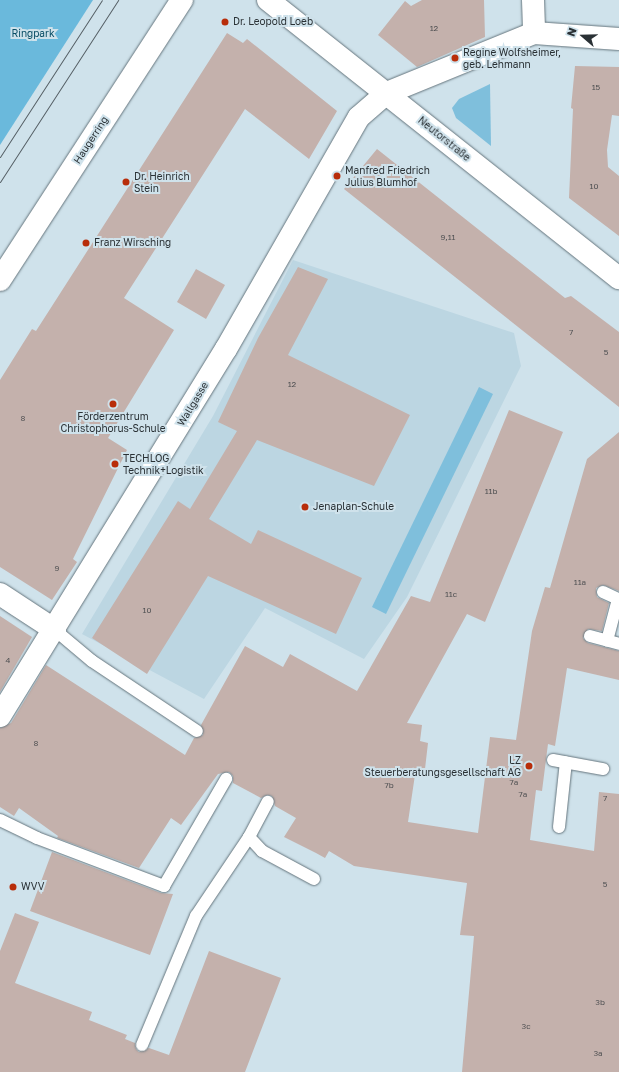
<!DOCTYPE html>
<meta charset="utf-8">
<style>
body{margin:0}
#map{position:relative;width:619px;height:1072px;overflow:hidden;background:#cfe2eb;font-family:"Golos Text",sans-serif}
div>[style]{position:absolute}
.built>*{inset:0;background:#bcd6e2}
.green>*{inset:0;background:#7fbfdc}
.forest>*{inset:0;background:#6ab9dc}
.building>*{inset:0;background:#c4b1ac}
.roads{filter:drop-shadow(0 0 1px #65757d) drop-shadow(0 0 1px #65757d)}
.service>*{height:12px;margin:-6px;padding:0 6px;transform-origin:6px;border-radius:6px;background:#fff}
.minor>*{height:22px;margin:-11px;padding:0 11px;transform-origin:11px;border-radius:11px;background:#fff}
.secondary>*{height:22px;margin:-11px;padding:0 11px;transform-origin:11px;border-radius:11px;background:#fff}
.tram>*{height:1px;margin:-0.5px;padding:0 0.5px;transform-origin:0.5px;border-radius:0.5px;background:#555f65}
.dots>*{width:11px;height:11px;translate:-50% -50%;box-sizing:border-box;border:2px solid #cfe2eb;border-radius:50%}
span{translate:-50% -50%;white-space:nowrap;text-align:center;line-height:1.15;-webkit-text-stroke:4px #cfe2eb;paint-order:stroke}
.number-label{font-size:8px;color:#505153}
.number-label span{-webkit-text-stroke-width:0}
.poi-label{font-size:10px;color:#2a3135}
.left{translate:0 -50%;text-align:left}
.right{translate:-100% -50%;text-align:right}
.park-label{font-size:10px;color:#084d65}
.street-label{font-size:10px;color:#2a3135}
.north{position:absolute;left:563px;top:16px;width:40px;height:40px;-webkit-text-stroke:3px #cfe2eb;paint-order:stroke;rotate:290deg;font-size:11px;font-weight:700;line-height:16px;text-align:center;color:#2a3135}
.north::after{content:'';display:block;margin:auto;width:14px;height:18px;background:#2a3135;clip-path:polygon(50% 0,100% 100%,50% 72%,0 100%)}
</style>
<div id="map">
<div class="built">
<div style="clip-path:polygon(293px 260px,514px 333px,521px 366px,407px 597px,364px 659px,265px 608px,204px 699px,82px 634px,213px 416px)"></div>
</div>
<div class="green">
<div style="clip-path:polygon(490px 84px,491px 146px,456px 118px,452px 108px,459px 99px)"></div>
<div style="clip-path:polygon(479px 387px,493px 394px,386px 614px,372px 607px)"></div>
</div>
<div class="forest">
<div style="clip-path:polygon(0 0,93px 0,0 145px)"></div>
</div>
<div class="building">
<div style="clip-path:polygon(422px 0,484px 0,485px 37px,417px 67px,378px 35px,405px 1px,411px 6px)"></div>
<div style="clip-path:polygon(227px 33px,243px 43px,247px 39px,337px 111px,309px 159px,245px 109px,124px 298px,174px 330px,108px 438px,127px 450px,73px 559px,77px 562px,52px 600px,0 567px,0 380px,32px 329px,36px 331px)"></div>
<div style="clip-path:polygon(575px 66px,619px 67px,619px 116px,612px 115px,607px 150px,608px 167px,619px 176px,619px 236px,569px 198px,573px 109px,571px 108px)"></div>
<div style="clip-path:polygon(377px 149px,565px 298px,571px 296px,619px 332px,619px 407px,344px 189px)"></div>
<div style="clip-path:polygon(298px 267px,328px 279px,288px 355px,410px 415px,374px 486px,257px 440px,209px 519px,251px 544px,258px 530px,362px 578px,336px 634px,208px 576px,147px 674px,92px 638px,178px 501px,190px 509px,237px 431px,218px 422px,258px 338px)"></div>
<div style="clip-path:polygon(196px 269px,225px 285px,206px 319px,177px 302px)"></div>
<div style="clip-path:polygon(509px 410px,563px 432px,485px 622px,467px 614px,407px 723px,422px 725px,420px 741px,428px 743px,425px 769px,416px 768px,408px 822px,478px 833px,490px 737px,516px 740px,532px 631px,545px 587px,550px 588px,587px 459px,619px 432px,619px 591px,603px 585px,596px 588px,597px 597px,609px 603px,602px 631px,588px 629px,583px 638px,588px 643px,619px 651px,619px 680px,567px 668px,555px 746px,548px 744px,542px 791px,536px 790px,530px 840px,594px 851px,599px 792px,619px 794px,619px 1072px,462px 1072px,474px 936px,460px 935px,467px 883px,354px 866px,329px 851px,325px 858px,316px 853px,284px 837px,296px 818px,275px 806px,272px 796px,267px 795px,261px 798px,233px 783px,233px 776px,229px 772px,218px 774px,181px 825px,171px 818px,139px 868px,57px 838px,58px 836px,19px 808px,14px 816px,0 807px,0 728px,11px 723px,46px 665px,185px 755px,194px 738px,203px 735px,201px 725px,245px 646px,283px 667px,290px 654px,357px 691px,411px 596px,430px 602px)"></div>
<div style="clip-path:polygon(0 616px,32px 637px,0 692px)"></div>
<div style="clip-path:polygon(52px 852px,161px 893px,173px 894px,150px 955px,30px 911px)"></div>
<div style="clip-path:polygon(15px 913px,39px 922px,15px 983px,92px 1012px,89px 1020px,127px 1035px,125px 1039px,135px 1043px,136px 1049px,139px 1052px,149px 1048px,169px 1055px,209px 951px,281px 978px,245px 1072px,0 1072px,0 951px)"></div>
</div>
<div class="roads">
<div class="service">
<div style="left:603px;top:592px;width:17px;rotate:25deg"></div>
<div style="left:618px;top:599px;width:43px;rotate:104.7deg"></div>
<div style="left:55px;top:630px;width:48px;rotate:40deg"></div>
<div style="left:92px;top:661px;width:126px;rotate:33.7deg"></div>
<div style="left:590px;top:636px;width:30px;rotate:15deg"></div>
<div style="left:553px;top:760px;width:51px;rotate:10.2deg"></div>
<div style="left:0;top:820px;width:41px;rotate:25.9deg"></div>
<div style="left:37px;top:838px;width:136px;rotate:20.7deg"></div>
<div style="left:164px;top:886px;width:124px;rotate:-59.9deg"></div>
<div style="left:559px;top:827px;width:65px;rotate:-83.9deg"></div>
<div style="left:249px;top:837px;width:40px;rotate:-62deg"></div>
<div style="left:142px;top:1045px;width:140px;rotate:-67.3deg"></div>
<div style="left:196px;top:916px;width:95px;rotate:-56.1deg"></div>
<div style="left:249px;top:837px;width:19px;rotate:47deg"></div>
<div style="left:262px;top:851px;width:59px;rotate:28.3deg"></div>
</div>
<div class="minor">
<div style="left:268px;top:0;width:448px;rotate:38.4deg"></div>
<div style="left:533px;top:0;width:33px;rotate:88deg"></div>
<div style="left:0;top:594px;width:66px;rotate:33.2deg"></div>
<div style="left:0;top:716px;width:431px;rotate:-58.4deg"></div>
<div style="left:226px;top:349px;width:267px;rotate:-60.2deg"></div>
<div style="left:359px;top:117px;width:37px;rotate:-41deg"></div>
<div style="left:387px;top:93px;width:159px;rotate:-22.2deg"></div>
<div style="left:534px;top:33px;width:85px;rotate:4deg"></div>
</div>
<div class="secondary">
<div style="left:0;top:280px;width:334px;rotate:-57deg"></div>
</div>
</div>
<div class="tram">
<div style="left:0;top:157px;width:187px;rotate:-57deg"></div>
<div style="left:0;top:182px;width:217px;rotate:-57deg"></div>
</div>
<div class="dots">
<div style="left:225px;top:22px;background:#b82d0a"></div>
<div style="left:455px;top:58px;background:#b82d0a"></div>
<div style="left:337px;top:176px;background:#b82d0a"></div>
<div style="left:126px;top:182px;background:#b82d0a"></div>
<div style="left:86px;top:243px;background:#b82d0a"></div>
<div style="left:113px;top:404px;background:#b82d0a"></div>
<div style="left:115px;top:464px;background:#b82d0a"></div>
<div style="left:305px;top:507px;background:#b82d0a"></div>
<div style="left:529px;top:766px;background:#b82d0a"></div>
<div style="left:13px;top:887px;background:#b82d0a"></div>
</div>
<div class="number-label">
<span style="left:434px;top:29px">12</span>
<span style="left:596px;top:88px">15</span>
<span style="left:594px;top:187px">10</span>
<span style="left:448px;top:238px">9,11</span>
<span style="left:571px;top:333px">7</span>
<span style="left:606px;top:353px">5</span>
<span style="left:292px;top:385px">12</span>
<span style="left:23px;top:419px">8</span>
<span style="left:491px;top:492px">11b</span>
<span style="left:57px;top:569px">9</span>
<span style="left:580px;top:583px">11a</span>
<span style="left:451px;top:595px">11c</span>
<span style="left:147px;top:611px">10</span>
<span style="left:8px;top:661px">4</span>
<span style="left:36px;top:744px">8</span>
<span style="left:514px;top:783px">7a</span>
<span style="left:389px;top:786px">7b</span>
<span style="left:523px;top:795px">7a</span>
<span style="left:605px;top:799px">7</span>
<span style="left:605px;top:885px">5</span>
<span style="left:600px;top:1003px">3b</span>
<span style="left:526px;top:1027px">3c</span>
<span style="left:598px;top:1054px">3a</span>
</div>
<div class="poi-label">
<span class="left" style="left:233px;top:22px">Dr. Leopold Loeb</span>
<span class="left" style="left:463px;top:58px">Regine Wolfsheimer,<br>geb. Lehmann</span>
<span class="left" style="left:345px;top:176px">Manfred Friedrich<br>Julius Blumhof</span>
<span class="left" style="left:134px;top:182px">Dr. Heinrich<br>Stein</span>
<span class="left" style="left:94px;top:243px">Franz Wirsching</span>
<span style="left:113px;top:422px">Förderzentrum<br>Christophorus-Schule</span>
<span class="left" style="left:123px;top:464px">TECHLOG<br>Technik+Logistik</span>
<span class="left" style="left:313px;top:507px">Jenaplan-Schule</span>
<span class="right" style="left:521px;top:766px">LZ<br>Steuerberatungsgesellschaft AG</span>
<span class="left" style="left:21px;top:887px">WVV</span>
</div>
<div class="park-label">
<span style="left:33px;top:34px">Ringpark</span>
</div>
<div class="street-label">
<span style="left:444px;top:139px;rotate:39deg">Neutorstraße</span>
<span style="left:91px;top:140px;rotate:-57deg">Haugerring</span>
<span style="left:193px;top:404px;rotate:-59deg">Wallgasse</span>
</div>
<div class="north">N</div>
</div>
